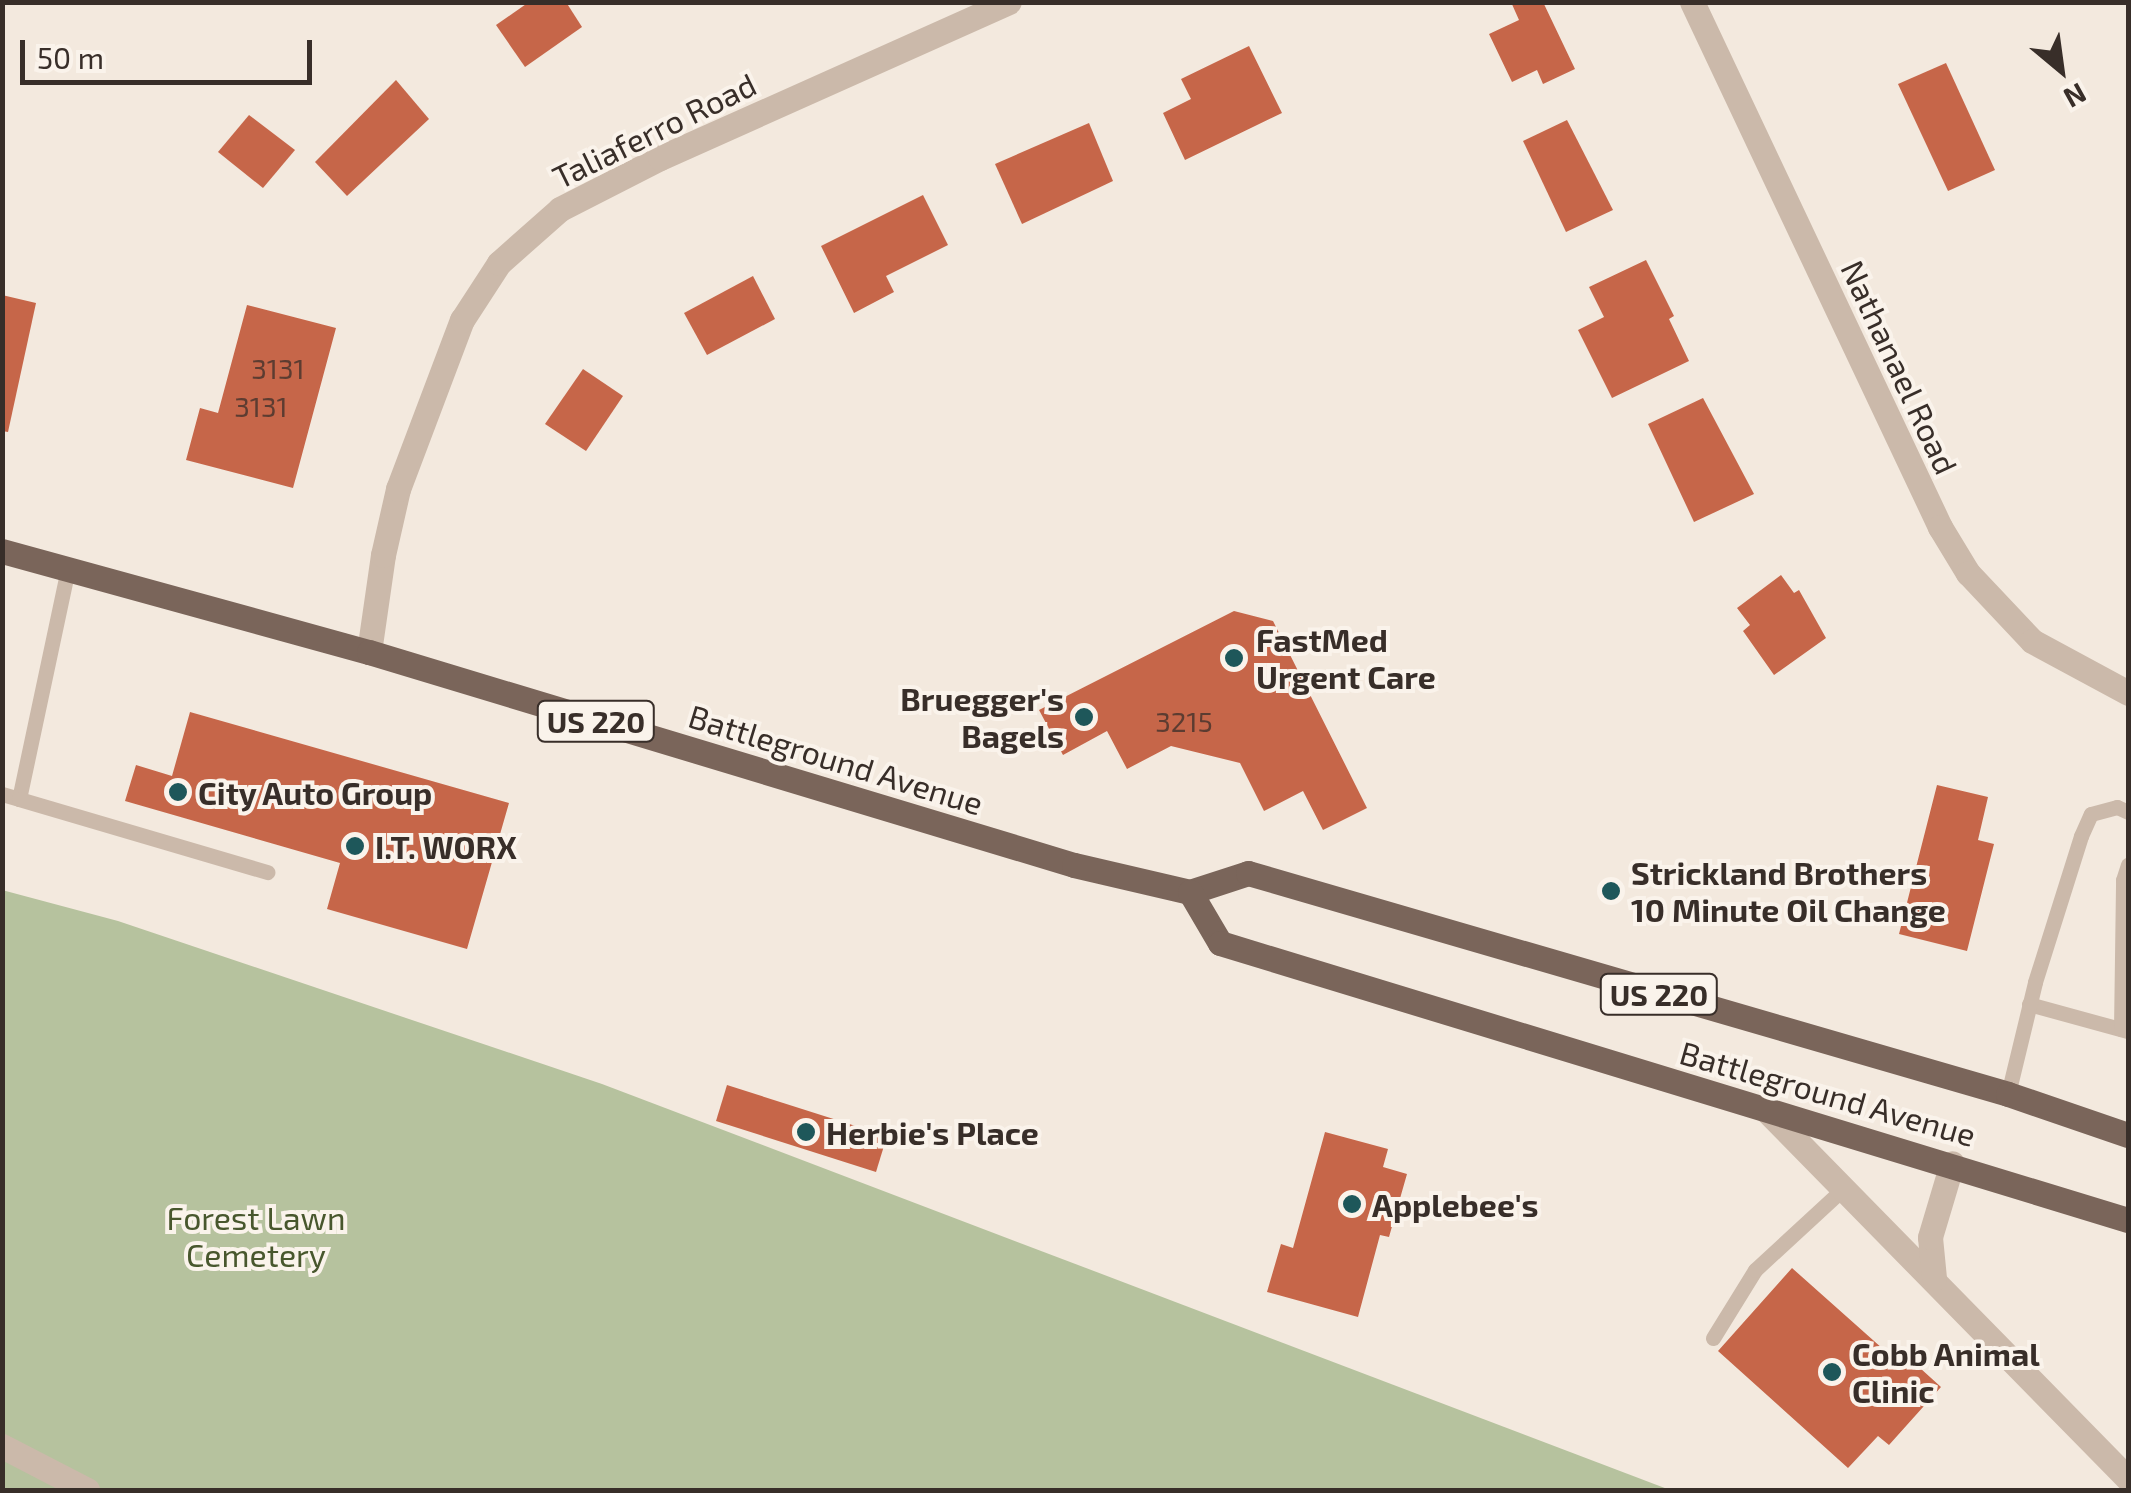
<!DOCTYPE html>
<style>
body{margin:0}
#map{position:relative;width:2131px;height:1493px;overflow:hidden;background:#f3e9de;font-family:"Exo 2",sans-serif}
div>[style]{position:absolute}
.green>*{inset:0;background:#b6c29e}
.building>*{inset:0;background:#c66649}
.lane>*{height:15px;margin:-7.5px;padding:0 7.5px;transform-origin:7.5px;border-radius:7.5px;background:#cbb9aa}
.street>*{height:25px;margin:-12.5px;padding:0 12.5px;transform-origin:12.5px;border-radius:12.5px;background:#cbb9aa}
.primary>*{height:25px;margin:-12.5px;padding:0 12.5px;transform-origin:12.5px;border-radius:12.5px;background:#7a655a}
.dots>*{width:28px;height:28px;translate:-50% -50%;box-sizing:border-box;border:5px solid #faf3eb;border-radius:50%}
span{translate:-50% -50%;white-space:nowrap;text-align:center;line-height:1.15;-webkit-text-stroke:8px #faf3eb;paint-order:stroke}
.number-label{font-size:28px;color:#5c3c31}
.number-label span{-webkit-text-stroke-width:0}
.shield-label span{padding:2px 8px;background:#faf3eb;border:2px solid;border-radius:8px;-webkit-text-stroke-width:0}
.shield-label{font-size:30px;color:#382e29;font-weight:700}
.street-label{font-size:32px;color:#382e29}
.poi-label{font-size:32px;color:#382e29;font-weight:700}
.left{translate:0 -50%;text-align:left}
.right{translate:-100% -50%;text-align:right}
.park-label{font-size:32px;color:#48572d}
.frame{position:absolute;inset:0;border:5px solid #382e29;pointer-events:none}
.north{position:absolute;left:2011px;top:20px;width:100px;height:100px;-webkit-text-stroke:8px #faf3eb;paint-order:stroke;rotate:151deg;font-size:28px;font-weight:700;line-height:40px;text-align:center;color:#382e29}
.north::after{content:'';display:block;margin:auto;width:35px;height:45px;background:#382e29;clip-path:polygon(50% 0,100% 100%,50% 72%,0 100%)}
.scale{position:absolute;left:20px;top:40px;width:292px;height:45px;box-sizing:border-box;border:5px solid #382e29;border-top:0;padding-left:12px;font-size:30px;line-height:35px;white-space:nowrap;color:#382e29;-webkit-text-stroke:8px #faf3eb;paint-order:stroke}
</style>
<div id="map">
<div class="green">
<div style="clip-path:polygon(2px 890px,118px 921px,602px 1084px,1670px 1490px,3px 1490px)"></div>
</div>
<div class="building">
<div style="clip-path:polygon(529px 2px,566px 2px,582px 27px,525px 67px,496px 25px)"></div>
<div style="clip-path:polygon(1511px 2px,1543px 2px,1575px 69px,1543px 84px,1537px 70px,1512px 82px,1489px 34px,1519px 20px)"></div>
<div style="clip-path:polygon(1249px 46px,1282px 113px,1185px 160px,1163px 113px,1191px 99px,1181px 79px)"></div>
<div style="clip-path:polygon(1946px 63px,1995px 170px,1948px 191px,1898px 84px)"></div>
<div style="clip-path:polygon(396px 80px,429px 119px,347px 196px,315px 162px)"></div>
<div style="clip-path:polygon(249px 115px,295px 150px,263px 188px,218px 152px)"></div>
<div style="clip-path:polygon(1567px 120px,1613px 210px,1566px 232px,1523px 141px)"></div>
<div style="clip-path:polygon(1089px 123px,1113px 181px,1022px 224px,995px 164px)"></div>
<div style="clip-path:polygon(923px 195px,948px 245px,886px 276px,894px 292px,854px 313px,821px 246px)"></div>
<div style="clip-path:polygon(1646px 260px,1674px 316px,1669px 319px,1689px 361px,1612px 398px,1578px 330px,1604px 317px,1589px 287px)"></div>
<div style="clip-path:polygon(753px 276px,775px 319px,707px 355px,684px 313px)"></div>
<div style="clip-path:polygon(2px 295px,36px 303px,8px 432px,2px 431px)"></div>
<div style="clip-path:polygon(247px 305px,336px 328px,293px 488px,186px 460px,200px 408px,218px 413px)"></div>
<div style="clip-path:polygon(583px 369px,623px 396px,586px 451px,545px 424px)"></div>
<div style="clip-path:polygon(1703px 398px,1754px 494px,1694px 522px,1648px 424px)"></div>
<div style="clip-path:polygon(1781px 575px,1794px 593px,1799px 590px,1826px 638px,1774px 675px,1743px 631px,1750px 625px,1737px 608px)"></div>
<div style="clip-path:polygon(1234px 611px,1273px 621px,1367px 808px,1323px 830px,1303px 791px,1264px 811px,1240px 763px,1171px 746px,1127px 769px,1107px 731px,1063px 755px,1039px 710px)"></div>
<div style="clip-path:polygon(190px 712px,509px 803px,467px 949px,327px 909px,340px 863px,125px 801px,136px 765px,172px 776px)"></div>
<div style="clip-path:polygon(1937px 785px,1988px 797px,1978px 840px,1994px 844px,1967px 951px,1899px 934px)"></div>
<div style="clip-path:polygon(727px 1085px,887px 1136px,876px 1172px,716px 1121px)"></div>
<div style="clip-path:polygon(1325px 1132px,1388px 1149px,1383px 1167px,1407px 1174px,1389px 1237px,1380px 1235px,1358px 1317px,1267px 1292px,1281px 1244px,1293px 1248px)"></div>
<div style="clip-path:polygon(1792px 1268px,1892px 1357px,1899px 1349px,1941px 1387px,1889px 1445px,1878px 1436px,1848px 1468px,1718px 1351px)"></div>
</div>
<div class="lane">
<div style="left:2px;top:794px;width:18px;rotate:16deg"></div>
<div style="left:19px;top:799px;width:236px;rotate:-78deg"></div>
<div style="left:19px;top:799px;width:259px;rotate:16.4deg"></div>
<div style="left:2029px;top:1004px;width:102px;rotate:15.4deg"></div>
<div style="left:2121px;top:1029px;width:149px;rotate:-89.2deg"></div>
<div style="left:2123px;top:880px;width:16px;rotate:-72deg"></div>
<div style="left:2008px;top:1094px;width:115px;rotate:-76.4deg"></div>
<div style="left:2035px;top:982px;width:153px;rotate:-72.5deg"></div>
<div style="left:2081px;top:836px;width:24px;rotate:-66deg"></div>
<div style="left:2091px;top:814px;width:27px;rotate:-15deg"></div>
<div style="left:2117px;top:807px;width:12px;rotate:24deg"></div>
<div style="left:1713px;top:1338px;width:80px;rotate:-58.3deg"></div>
<div style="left:1755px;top:1270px;width:121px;rotate:-42.7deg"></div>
</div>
<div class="street">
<div style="left:1692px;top:2px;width:581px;rotate:64.71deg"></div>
<div style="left:1940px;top:527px;width:54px;rotate:58.7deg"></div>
<div style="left:1968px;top:573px;width:93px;rotate:46.7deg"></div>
<div style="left:2032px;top:641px;width:109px;rotate:28.4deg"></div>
<div style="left:369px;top:652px;width:98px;rotate:-81.8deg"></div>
<div style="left:383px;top:555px;width:68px;rotate:-77.2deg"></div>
<div style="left:398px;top:489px;width:181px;rotate:-69.3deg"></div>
<div style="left:462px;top:320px;width:68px;rotate:-57deg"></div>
<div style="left:499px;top:263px;width:81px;rotate:-41.5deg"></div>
<div style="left:560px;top:209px;width:112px;rotate:-27deg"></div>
<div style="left:660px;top:158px;width:382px;rotate:-24.1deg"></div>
<div style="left:1767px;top:1111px;width:516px;rotate:45.55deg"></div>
<div style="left:1934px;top:1278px;width:41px;rotate:-95.6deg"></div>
<div style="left:1930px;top:1237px;width:77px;rotate:-73.4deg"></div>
<div style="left:2px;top:1446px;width:96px;rotate:27.4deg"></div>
</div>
<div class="primary">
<div style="left:2px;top:551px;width:381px;rotate:15.4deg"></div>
<div style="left:369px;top:652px;width:736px;rotate:16.81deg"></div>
<div style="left:1074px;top:865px;width:119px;rotate:13.1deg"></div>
<div style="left:1190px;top:892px;width:61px;rotate:-18.1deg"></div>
<div style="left:1248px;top:873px;width:791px;rotate:16.21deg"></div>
<div style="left:2008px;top:1094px;width:127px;rotate:18.9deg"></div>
<div style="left:1190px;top:892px;width:59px;rotate:59.5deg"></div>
<div style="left:1220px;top:943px;width:949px;rotate:16.97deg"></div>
</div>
<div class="dots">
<div style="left:1234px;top:658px;background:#1e575a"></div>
<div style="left:1084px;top:717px;background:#1e575a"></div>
<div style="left:178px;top:792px;background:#1e575a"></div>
<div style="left:355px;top:846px;background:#1e575a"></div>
<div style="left:1611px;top:891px;background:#1e575a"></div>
<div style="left:806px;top:1132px;background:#1e575a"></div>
<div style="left:1352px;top:1204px;background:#1e575a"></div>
<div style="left:1832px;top:1372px;background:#1e575a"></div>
</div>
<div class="number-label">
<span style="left:278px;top:368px">3131</span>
<span style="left:261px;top:406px">3131</span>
<span style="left:1184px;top:721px">3215</span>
</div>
<div class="shield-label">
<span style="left:596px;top:721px">US 220</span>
<span style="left:1659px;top:994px">US 220</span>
</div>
<div class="street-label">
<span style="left:654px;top:130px;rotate:-26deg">Taliaferro Road</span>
<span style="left:1900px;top:367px;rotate:65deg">Nathanael Road</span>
<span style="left:836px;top:759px;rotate:17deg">Battleground Avenue</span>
<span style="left:1828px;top:1093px;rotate:16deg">Battleground Avenue</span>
</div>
<div class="poi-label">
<span class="left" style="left:1256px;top:658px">FastMed<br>Urgent Care</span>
<span class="right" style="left:1064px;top:717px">Bruegger's<br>Bagels</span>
<span class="left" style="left:198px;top:792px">City Auto Group</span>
<span class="left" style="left:375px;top:846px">I.T. WORX</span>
<span class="left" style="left:1631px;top:891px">Strickland Brothers<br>10 Minute Oil Change</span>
<span class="left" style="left:826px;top:1132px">Herbie's Place</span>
<span class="left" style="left:1372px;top:1204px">Applebee's</span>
<span class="left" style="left:1852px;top:1372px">Cobb Animal<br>Clinic</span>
</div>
<div class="park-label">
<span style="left:256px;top:1236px">Forest Lawn<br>Cemetery</span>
</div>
<div class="frame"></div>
<div class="north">N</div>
<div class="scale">50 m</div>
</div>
